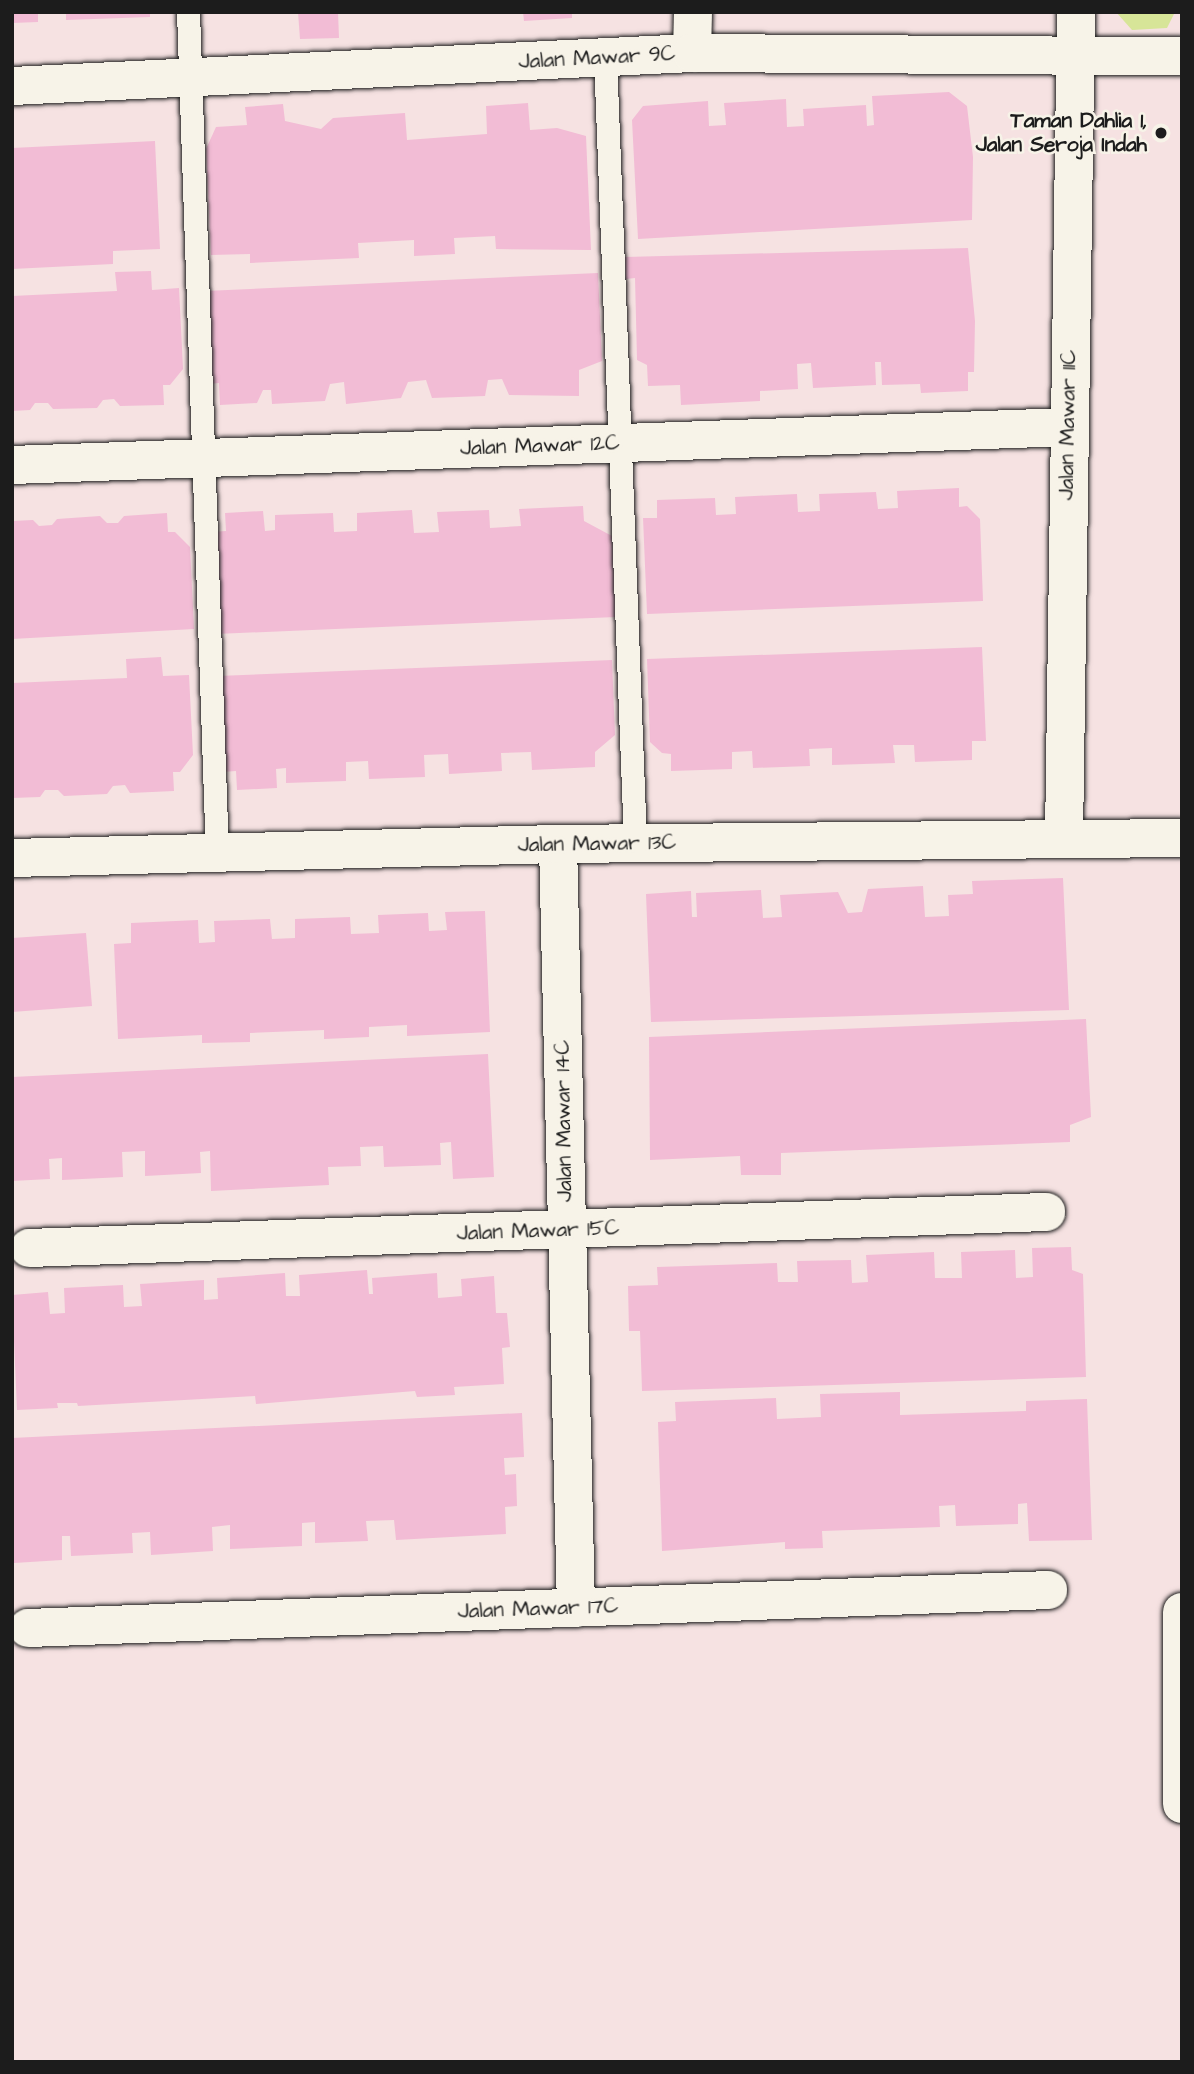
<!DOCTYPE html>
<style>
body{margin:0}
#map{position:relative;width:1194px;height:2074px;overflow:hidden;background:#f6e2e2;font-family:"Architects Daughter",sans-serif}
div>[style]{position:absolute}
.green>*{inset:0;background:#d7e598}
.building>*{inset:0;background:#f2bcd5}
.roads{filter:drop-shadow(0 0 2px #1c1c1c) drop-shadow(0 0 2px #1c1c1c)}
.service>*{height:23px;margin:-11.5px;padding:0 11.5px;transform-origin:11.5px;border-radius:11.5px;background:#f7f3e8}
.minor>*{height:38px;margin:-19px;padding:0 19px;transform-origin:19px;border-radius:19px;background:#f7f3e8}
.tertiary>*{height:38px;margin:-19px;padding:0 19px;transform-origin:19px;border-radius:19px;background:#f7f3e8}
.dots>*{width:19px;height:19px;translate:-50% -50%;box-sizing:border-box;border:4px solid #f7f3e8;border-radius:50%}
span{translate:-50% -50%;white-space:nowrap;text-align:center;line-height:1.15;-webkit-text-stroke:5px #f7f3e8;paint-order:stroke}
.street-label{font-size:21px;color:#1c1c1c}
.poi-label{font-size:21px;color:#1c1c1c;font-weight:700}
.right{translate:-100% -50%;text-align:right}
.frame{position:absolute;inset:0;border:14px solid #1c1c1c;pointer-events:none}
</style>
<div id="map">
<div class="green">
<div style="clip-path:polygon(1116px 12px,1175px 12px,1167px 28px,1132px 30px)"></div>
</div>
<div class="building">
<div style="clip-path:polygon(12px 12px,38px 12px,38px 22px,12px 23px)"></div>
<div style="clip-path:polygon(66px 12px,150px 12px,150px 17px,66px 20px)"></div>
<div style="clip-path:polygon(298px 12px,338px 12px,339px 38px,300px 39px)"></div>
<div style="clip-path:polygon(523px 12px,572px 12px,572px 18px,524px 21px)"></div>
<div style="clip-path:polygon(949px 92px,967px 106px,973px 157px,972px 220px,638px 239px,632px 120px,643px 106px,708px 101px,709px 126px,726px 125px,724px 103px,786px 99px,787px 127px,804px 126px,803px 109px,866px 105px,867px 126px,874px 125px,872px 96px)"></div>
<div style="clip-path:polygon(528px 103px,530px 130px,557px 128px,586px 136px,591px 250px,496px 249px,495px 236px,454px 238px,455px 254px,414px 256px,414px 240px,358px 243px,359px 258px,250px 263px,250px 254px,211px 255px,206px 149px,216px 127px,247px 125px,245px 107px,283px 104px,285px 121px,321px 129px,333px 118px,405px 113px,407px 140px,487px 134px,486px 106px)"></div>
<div style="clip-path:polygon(155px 141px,160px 249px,113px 251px,113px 264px,12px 269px,12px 148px)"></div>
<div style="clip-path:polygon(968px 248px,975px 321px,974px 372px,968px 372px,968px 391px,921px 393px,920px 384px,882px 385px,881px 362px,875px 362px,876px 385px,813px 388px,811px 363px,797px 364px,798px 389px,760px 391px,760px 401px,681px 405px,680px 385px,648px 386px,647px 365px,637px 360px,635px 278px,626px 279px,625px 257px)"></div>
<div style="clip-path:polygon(151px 271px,152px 290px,179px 288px,183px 369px,170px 385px,163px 385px,164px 405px,120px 406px,114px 399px,103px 400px,97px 408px,53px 409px,48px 403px,35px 403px,30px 410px,12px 411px,12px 296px,117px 291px,115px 272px)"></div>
<div style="clip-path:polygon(598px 273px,602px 361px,579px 370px,579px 396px,509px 395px,502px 379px,488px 380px,485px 396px,432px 398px,426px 380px,408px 382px,401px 398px,346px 404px,344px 382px,330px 384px,325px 401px,272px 404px,271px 390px,263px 390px,257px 403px,220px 405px,219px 383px,209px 384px,205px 291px)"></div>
<div style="clip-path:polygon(959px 488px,959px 507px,967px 506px,980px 519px,983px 601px,647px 614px,643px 518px,657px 518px,657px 500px,715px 498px,716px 515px,736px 514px,735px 497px,797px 494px,798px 512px,820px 511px,819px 494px,876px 492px,878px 509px,898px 508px,897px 491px)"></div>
<div style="clip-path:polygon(583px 506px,584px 521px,612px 536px,616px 617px,216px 634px,212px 532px,226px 531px,225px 513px,263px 511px,265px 531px,275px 530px,275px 515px,333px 513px,334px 532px,357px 531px,357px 513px,412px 510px,414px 533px,439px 532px,437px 512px,489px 510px,490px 528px,521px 526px,519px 509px)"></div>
<div style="clip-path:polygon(167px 513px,168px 532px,175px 532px,190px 547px,194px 629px,12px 639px,12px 521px,33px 520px,39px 526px,52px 525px,57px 519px,100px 516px,107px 523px,118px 523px,124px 516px)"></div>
<div style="clip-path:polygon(982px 647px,986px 741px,972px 741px,972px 760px,915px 762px,914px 745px,893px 745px,895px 763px,832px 765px,832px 748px,809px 749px,810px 766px,753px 768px,752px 751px,732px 752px,732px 769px,671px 771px,671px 754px,662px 753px,650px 742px,647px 659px)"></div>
<div style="clip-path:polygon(161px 657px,163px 676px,189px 675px,193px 755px,180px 772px,173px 772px,174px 791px,130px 793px,125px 785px,113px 786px,107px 794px,64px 796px,58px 790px,45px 790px,40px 797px,12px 798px,12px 683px,127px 678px,126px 659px)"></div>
<div style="clip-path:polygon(612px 660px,615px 735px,595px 752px,595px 767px,532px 770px,531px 752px,501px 753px,502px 771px,449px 774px,448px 754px,424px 755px,425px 777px,369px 779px,368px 761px,346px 762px,346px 781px,286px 783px,286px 768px,276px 769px,277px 788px,237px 790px,236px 771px,222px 772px,218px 676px)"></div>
<div style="clip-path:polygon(1063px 878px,1069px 1010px,651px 1022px,646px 894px,691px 891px,692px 917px,697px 917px,696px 893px,761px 890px,763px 918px,782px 917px,780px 895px,838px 892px,848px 913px,862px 912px,868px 889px,923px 886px,925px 917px,949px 916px,948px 895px,973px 894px,972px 881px)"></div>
<div style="clip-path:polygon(485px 911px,490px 1032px,407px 1036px,407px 1025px,369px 1027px,369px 1037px,324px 1039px,324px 1030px,250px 1033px,250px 1042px,202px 1043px,202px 1035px,118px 1039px,114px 944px,131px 943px,131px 923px,198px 920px,199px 943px,215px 942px,214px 921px,270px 919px,272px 939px,295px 938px,295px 919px,350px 917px,351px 934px,379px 933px,378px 915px,428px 913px,429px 931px,447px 930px,445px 912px)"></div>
<div style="clip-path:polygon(86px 933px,92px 1006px,12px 1012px,12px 938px)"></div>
<div style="clip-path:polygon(1086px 1019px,1091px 1117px,1070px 1125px,1070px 1142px,781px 1153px,781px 1175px,741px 1175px,740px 1156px,650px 1160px,649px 1037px)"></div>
<div style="clip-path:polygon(488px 1054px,494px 1177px,453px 1179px,451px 1142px,440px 1143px,441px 1165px,384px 1167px,383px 1146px,360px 1147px,361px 1166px,328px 1167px,329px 1185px,211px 1191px,210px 1151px,200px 1152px,201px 1173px,145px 1176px,145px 1151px,122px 1152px,123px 1177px,62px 1180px,62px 1158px,49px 1159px,50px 1179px,12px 1181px,12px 1077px)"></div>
<div style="clip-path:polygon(1071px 1247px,1072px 1270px,1083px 1274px,1086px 1377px,642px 1391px,640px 1331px,629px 1331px,628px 1286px,658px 1285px,657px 1267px,777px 1263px,778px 1282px,798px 1282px,797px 1261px,851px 1260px,852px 1283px,868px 1282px,866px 1255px,934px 1252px,935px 1278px,962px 1278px,961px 1252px,1015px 1250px,1016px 1278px,1033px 1277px,1032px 1248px)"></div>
<div style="clip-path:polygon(367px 1270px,369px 1294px,373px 1294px,372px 1278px,437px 1273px,438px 1298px,462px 1296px,461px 1279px,494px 1276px,496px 1313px,507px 1313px,510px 1347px,502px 1348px,504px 1384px,454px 1387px,455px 1395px,417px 1397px,415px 1391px,256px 1404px,255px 1396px,78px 1406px,77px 1403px,57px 1403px,58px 1408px,17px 1410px,12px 1295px,48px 1292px,50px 1314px,65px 1313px,64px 1288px,123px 1285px,124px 1307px,142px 1306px,140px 1284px,204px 1280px,204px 1300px,218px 1299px,217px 1278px,285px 1273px,286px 1296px,300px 1296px,299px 1275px)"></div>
<div style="clip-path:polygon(900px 1392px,900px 1415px,1026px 1411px,1026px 1401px,1087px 1399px,1092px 1540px,1029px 1541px,1027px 1503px,1018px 1504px,1018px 1524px,956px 1526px,955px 1505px,939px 1506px,940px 1527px,822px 1531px,823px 1548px,785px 1549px,785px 1542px,662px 1551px,658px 1422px,676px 1421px,675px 1402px,776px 1398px,777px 1419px,821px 1417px,820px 1394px)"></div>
<div style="clip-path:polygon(522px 1413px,524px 1457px,504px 1458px,505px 1475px,516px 1474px,517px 1506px,505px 1507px,506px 1534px,396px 1540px,394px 1520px,366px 1521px,368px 1541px,315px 1543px,315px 1522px,302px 1523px,302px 1546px,230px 1549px,230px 1525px,212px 1527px,213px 1551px,151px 1555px,150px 1532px,132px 1533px,133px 1553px,71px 1556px,70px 1536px,62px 1536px,62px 1560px,14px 1563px,12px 1438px)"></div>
</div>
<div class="roads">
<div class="service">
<div style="left:188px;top:12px;width:841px;rotate:88.03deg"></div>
<div style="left:605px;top:57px;width:787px;rotate:87.81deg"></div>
</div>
<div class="minor">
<div style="left:692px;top:53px;width:41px;rotate:-88.6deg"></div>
<div style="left:12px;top:86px;width:681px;rotate:-2.78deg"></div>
<div style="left:692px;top:53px;width:490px;rotate:0.4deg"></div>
<div style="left:12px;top:465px;width:1056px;rotate:-2.06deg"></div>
<div style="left:1064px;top:837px;width:825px;rotate:-89.17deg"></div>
<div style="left:558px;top:844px;width:764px;rotate:88.65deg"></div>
<div style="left:12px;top:858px;width:546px;rotate:-1.47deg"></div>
<div style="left:558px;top:844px;width:624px;rotate:-0.55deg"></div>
<div style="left:29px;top:1248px;width:1018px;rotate:-2.03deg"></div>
<div style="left:28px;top:1628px;width:1021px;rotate:-2.13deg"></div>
</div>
<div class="tertiary">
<div style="left:1182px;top:1612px;width:192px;rotate:90deg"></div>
</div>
</div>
<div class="dots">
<div style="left:1161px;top:133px;background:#1c1c1c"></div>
</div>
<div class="street-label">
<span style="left:597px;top:58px;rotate:-3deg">Jalan Mawar 9C</span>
<span style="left:1068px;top:425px;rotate:-89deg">Jalan Mawar 11C</span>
<span style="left:540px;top:446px;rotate:-2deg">Jalan Mawar 12C</span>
<span style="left:597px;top:844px;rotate:-1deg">Jalan Mawar 13C</span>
<span style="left:564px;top:1121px;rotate:-91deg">Jalan Mawar 14C</span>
<span style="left:538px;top:1231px;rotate:-2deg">Jalan Mawar 15C</span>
<span style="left:538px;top:1609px;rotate:-2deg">Jalan Mawar 17C</span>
</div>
<div class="poi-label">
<span class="right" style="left:1147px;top:133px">Taman Dahlia 1,<br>Jalan Seroja Indah</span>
</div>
<div class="frame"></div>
</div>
